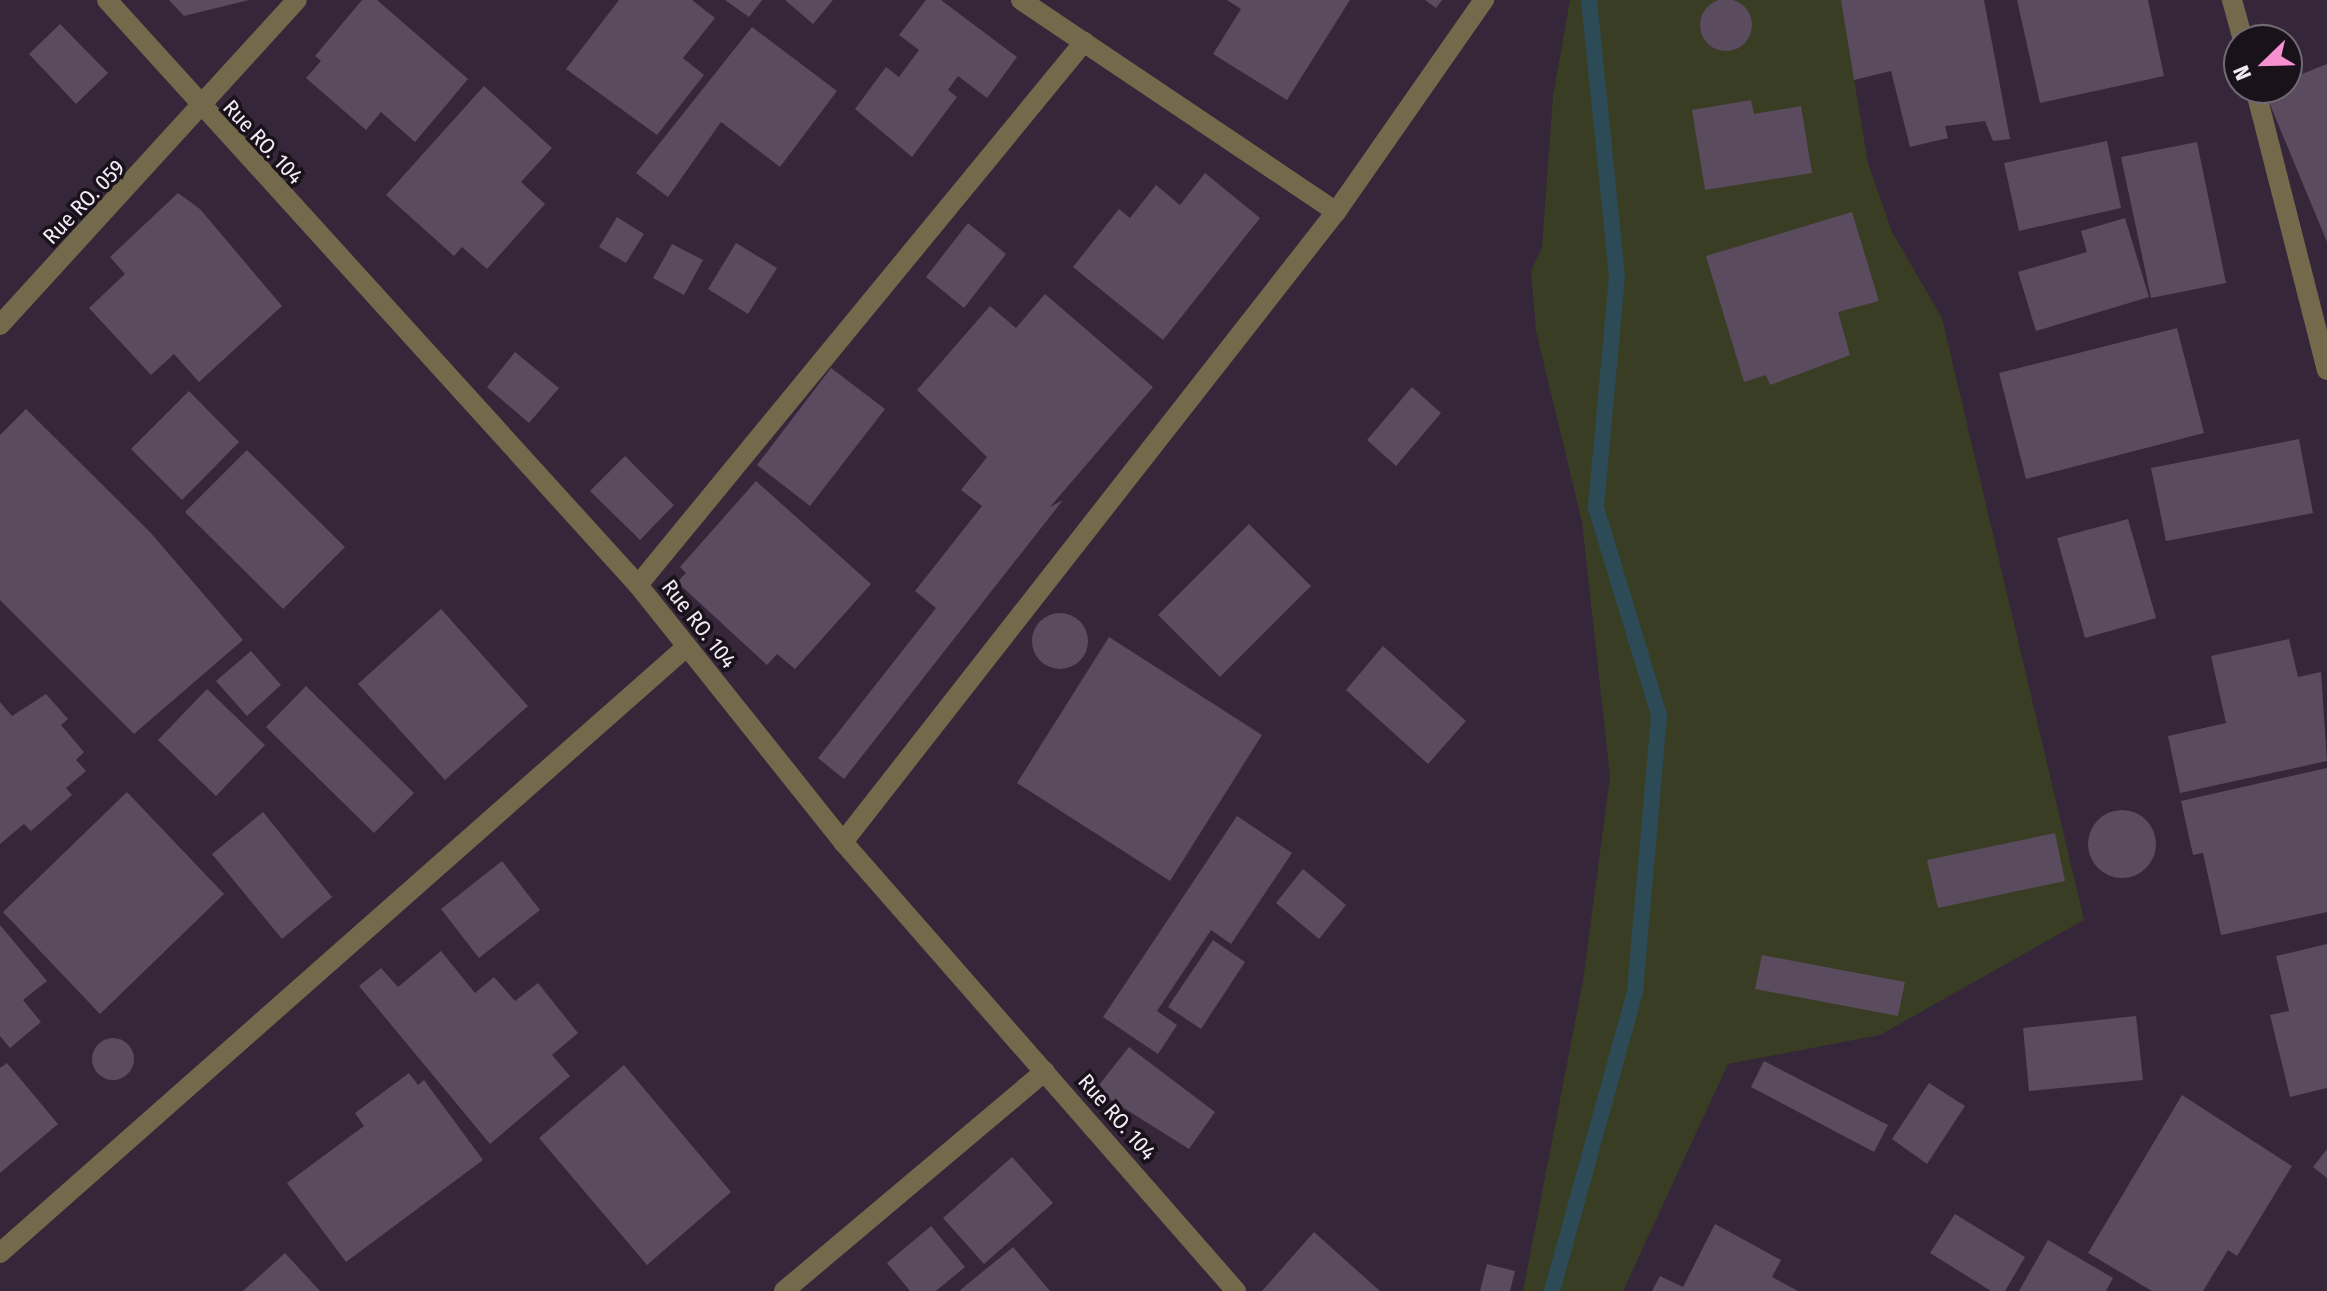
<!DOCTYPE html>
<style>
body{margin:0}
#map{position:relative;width:2327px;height:1291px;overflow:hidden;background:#352639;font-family:"Fira Sans Condensed",sans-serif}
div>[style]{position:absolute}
.green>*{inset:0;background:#383d24}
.stream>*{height:16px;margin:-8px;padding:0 8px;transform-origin:8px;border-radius:8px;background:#2d4b57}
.building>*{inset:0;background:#5b4b5f}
.round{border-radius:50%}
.minor>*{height:20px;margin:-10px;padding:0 10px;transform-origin:10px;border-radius:10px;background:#74694b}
span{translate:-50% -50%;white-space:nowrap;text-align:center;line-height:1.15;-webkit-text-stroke:7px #19121b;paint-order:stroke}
.street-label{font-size:22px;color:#f5ebf8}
.north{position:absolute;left:2223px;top:24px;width:80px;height:80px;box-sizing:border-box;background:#19121b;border:2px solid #716973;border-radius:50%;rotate:247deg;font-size:22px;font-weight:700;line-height:32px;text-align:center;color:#f5ebf8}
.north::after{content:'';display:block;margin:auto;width:28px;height:36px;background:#f690d0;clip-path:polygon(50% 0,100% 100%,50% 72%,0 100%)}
</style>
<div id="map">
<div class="green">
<div style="clip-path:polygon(1570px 0,1841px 0,1868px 163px,1892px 232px,1942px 318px,2084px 920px,1880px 1035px,1728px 1064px,1623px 1291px,1523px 1291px,1583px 981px,1610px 777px,1582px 522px,1536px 331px,1531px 271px,1542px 247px,1553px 96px)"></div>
</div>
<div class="stream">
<div style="left:1552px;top:1291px;width:311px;rotate:-74.5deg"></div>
<div style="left:1635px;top:991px;width:277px;rotate:-85deg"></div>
<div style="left:1659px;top:715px;width:217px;rotate:-106.9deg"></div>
<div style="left:1596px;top:507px;width:232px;rotate:-84.8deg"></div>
<div style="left:1617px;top:276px;width:277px;rotate:-95.8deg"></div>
</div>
<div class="building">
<div class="round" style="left:1700px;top:-1px;width:52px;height:52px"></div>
<div style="clip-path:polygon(169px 0,249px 0,184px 16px)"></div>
<div style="clip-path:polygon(362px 0,377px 0,468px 79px,415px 142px,381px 112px,366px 130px,306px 78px,321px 61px,315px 56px)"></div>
<div style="clip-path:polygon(619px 0,692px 0,715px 18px,683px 58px,704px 75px,657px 135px,566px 69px)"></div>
<div style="clip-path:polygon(725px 0,762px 0,749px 17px)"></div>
<div style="clip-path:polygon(785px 0,833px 0,813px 24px)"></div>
<div style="clip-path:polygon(926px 0,941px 0,1017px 57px,987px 98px,958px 76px,948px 90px,957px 97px,912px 157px,855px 109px,886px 67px,899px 77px,919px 50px,899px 35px)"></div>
<div style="clip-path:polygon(1227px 0,1350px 0,1287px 100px,1213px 54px,1241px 9px)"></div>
<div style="clip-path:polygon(1425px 0,1442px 0,1436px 8px)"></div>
<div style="clip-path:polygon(1841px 0,1984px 0,2010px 139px,1993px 141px,1985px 121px,1945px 126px,1948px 138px,1910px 147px,1891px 71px,1854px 80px)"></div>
<div style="clip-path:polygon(2017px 0,2148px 0,2164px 76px,2040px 103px)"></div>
<div style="clip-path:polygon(60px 24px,108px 73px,76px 104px,29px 54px)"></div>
<div style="clip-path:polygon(752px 27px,837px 91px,780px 167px,721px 122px,668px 197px,636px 173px)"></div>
<div style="clip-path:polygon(2327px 64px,2327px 242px,2264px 90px,2287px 88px,2287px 80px)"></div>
<div style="clip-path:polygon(484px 86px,552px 148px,521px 182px,545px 204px,487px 269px,462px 247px,454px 256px,386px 195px)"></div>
<div style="clip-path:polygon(1751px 100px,1754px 114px,1801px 106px,1812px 173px,1705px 190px,1692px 110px)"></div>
<div style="clip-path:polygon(2107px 141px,2121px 208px,2019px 231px,2004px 163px)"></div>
<div style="clip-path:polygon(2197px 142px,2226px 283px,2151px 298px,2121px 157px)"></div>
<div style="clip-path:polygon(1205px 173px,1260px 218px,1163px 340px,1073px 267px,1119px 209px,1130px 218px,1156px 185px,1180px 205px)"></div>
<div style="clip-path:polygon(178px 193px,200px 209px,282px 306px,199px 382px,174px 354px,151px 375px,89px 308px,125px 274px,110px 257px)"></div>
<div style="clip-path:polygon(1852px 212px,1879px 301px,1838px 312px,1850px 355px,1770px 385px,1766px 375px,1744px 382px,1706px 256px)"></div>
<div style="clip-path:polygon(617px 217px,644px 234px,626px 263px,599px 247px)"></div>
<div style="clip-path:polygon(2125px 218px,2149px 297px,2036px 331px,2018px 272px,2087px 252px,2081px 231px)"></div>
<div style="clip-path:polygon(968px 223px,1006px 254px,964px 308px,926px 277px)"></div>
<div style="clip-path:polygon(736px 243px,777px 268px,748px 314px,708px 289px)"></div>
<div style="clip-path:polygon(672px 244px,703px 260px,684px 295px,653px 278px)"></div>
<div style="clip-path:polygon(1045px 294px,1153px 387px,1050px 507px,1063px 500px,844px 779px,818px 758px,936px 608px,915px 591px,982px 506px,961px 490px,987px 457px,917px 390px,990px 306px,1016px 328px)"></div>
<div style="clip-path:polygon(2177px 328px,2204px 433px,2026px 479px,1999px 373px)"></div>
<div style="clip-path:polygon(515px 352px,559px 388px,529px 423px,487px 387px)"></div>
<div style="clip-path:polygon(831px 368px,885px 409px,810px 506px,757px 465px)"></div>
<div style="clip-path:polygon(1412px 387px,1441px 413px,1396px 466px,1367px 440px)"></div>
<div style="clip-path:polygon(189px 391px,239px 442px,182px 500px,131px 449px)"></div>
<div style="clip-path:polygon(26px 409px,150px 532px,243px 640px,134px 734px,0 600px,0 435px)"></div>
<div style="clip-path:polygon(2299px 439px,2313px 513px,2166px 541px,2151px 468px)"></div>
<div style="clip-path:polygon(247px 450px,345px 547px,283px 609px,185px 512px)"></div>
<div style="clip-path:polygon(625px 456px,674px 505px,640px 540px,590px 491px)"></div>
<div style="clip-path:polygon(756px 481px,871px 584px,795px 669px,777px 654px,767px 665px,677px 582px,686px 573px,680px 567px)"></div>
<div style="clip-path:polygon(2128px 519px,2156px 618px,2085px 638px,2057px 538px)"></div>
<div style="clip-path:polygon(1249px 524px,1311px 586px,1220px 677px,1158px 615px)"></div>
<div style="clip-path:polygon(441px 609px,528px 706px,445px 780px,358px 684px)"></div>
<div class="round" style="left:1032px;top:613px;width:56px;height:56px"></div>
<div style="clip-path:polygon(1109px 637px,1262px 735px,1170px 881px,1017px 783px)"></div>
<div style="clip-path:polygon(2289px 639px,2298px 677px,2321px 672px,2327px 761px,2180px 793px,2168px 736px,2226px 723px,2211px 656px)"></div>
<div style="clip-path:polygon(1383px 646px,1466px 721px,1428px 764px,1346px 690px)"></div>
<div style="clip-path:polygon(251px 651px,281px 685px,247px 716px,216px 681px)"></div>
<div style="clip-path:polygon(306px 686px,414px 793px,374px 833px,266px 727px)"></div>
<div style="clip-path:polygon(207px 689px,265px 745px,216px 796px,158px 740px)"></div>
<div style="clip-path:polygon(46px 694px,68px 719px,61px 725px,84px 752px,76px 760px,86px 771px,66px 788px,72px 795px,31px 831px,24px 824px,0 844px,0 702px,12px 716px)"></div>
<div style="clip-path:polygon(2327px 768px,2327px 912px,2221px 935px,2203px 853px,2193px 855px,2181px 801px)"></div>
<div style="clip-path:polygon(127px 792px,224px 894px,100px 1014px,3px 912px)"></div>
<div class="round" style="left:2088px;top:810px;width:68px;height:68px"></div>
<div style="clip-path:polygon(263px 812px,332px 897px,282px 939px,212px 854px)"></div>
<div style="clip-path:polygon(1237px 816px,1292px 853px,1231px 944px,1211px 930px,1157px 1011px,1177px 1025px,1158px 1054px,1103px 1017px)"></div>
<div style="clip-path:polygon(2055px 833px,2065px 881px,1938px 908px,1927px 860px)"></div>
<div style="clip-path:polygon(502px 861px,540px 910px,479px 958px,441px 909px)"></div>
<div style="clip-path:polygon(1303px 869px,1346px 905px,1319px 939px,1276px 903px)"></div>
<div style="clip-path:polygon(0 925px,47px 981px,23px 1000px,41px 1022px,10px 1048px,0 1036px)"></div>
<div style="clip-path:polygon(1213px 940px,1245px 962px,1201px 1029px,1168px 1007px)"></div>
<div style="clip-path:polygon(2327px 944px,2327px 1088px,2290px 1097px,2270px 1015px,2289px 1011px,2276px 956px)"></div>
<div style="clip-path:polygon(441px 951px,475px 993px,494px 977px,515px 1001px,538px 983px,578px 1033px,552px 1055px,570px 1076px,490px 1144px,359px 986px,381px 968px,398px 987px)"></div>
<div style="clip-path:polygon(1762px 955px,1905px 982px,1898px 1016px,1755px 989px)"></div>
<div style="clip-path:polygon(2136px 1016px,2143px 1080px,2029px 1091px,2023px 1028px)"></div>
<div class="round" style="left:92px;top:1038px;width:42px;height:42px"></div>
<div style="clip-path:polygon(1129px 1047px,1215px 1112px,1189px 1149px,1095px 1090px)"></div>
<div style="clip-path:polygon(1764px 1061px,1888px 1125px,1874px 1152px,1751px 1087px)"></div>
<div style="clip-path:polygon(7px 1063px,58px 1124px,0 1173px,0 1068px)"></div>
<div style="clip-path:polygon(624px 1065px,731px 1192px,647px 1265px,539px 1138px)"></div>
<div style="clip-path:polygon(409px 1073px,418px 1085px,424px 1080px,483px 1160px,346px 1262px,287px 1183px,364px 1126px,355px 1113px)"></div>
<div style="clip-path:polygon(1929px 1083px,1965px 1106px,1927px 1164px,1892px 1139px)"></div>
<div style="clip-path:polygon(2182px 1095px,2292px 1166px,2237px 1256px,2228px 1250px,2203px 1291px,2152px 1291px,2088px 1253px)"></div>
<div style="clip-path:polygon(2327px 1149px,2327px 1178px,2313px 1167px)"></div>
<div style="clip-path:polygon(1012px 1157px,1053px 1203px,984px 1264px,943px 1218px)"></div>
<div style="clip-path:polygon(1955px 1214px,2025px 1257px,2005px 1291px,1991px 1291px,1930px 1253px)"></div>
<div style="clip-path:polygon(1715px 1224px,1781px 1260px,1772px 1277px,1798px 1291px,1652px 1291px,1660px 1276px,1683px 1287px)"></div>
<div style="clip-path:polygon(931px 1226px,965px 1267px,936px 1291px,910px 1291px,887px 1263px)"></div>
<div style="clip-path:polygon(1314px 1232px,1380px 1291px,1262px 1291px)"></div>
<div style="clip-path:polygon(2048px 1240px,2113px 1278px,2106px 1291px,2019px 1291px)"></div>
<div style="clip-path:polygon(1013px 1247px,1050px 1291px,959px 1291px)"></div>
<div style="clip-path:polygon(285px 1253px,320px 1291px,243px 1291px)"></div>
<div style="clip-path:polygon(1487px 1264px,1515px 1271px,1510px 1291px,1480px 1291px)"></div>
</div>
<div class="minor">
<div style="left:107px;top:0;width:790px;rotate:47.77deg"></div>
<div style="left:638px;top:585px;width:329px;rotate:51.4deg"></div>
<div style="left:843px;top:842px;width:597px;rotate:48.81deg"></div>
<div style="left:1021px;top:0;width:380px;rotate:33.9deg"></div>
<div style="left:2232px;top:0;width:41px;rotate:74.6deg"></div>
<div style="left:2255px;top:88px;width:291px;rotate:75.7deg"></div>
<div style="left:0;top:325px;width:440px;rotate:-47.6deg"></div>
<div style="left:638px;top:585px;width:703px;rotate:-50.6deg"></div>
<div style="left:843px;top:842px;width:800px;rotate:-51.96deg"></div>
<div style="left:1336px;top:212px;width:259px;rotate:-55.1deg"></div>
<div style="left:0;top:1253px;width:914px;rotate:-41.45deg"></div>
<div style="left:784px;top:1291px;width:341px;rotate:-40.1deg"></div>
</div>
<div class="street-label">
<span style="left:263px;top:142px;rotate:47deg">Rue RO. 104</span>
<span style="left:84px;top:202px;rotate:-46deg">Rue RO. 059</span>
<span style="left:699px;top:624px;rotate:52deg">Rue RO. 104</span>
<span style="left:1117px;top:1117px;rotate:49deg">Rue RO. 104</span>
</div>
<div class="north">N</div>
</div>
